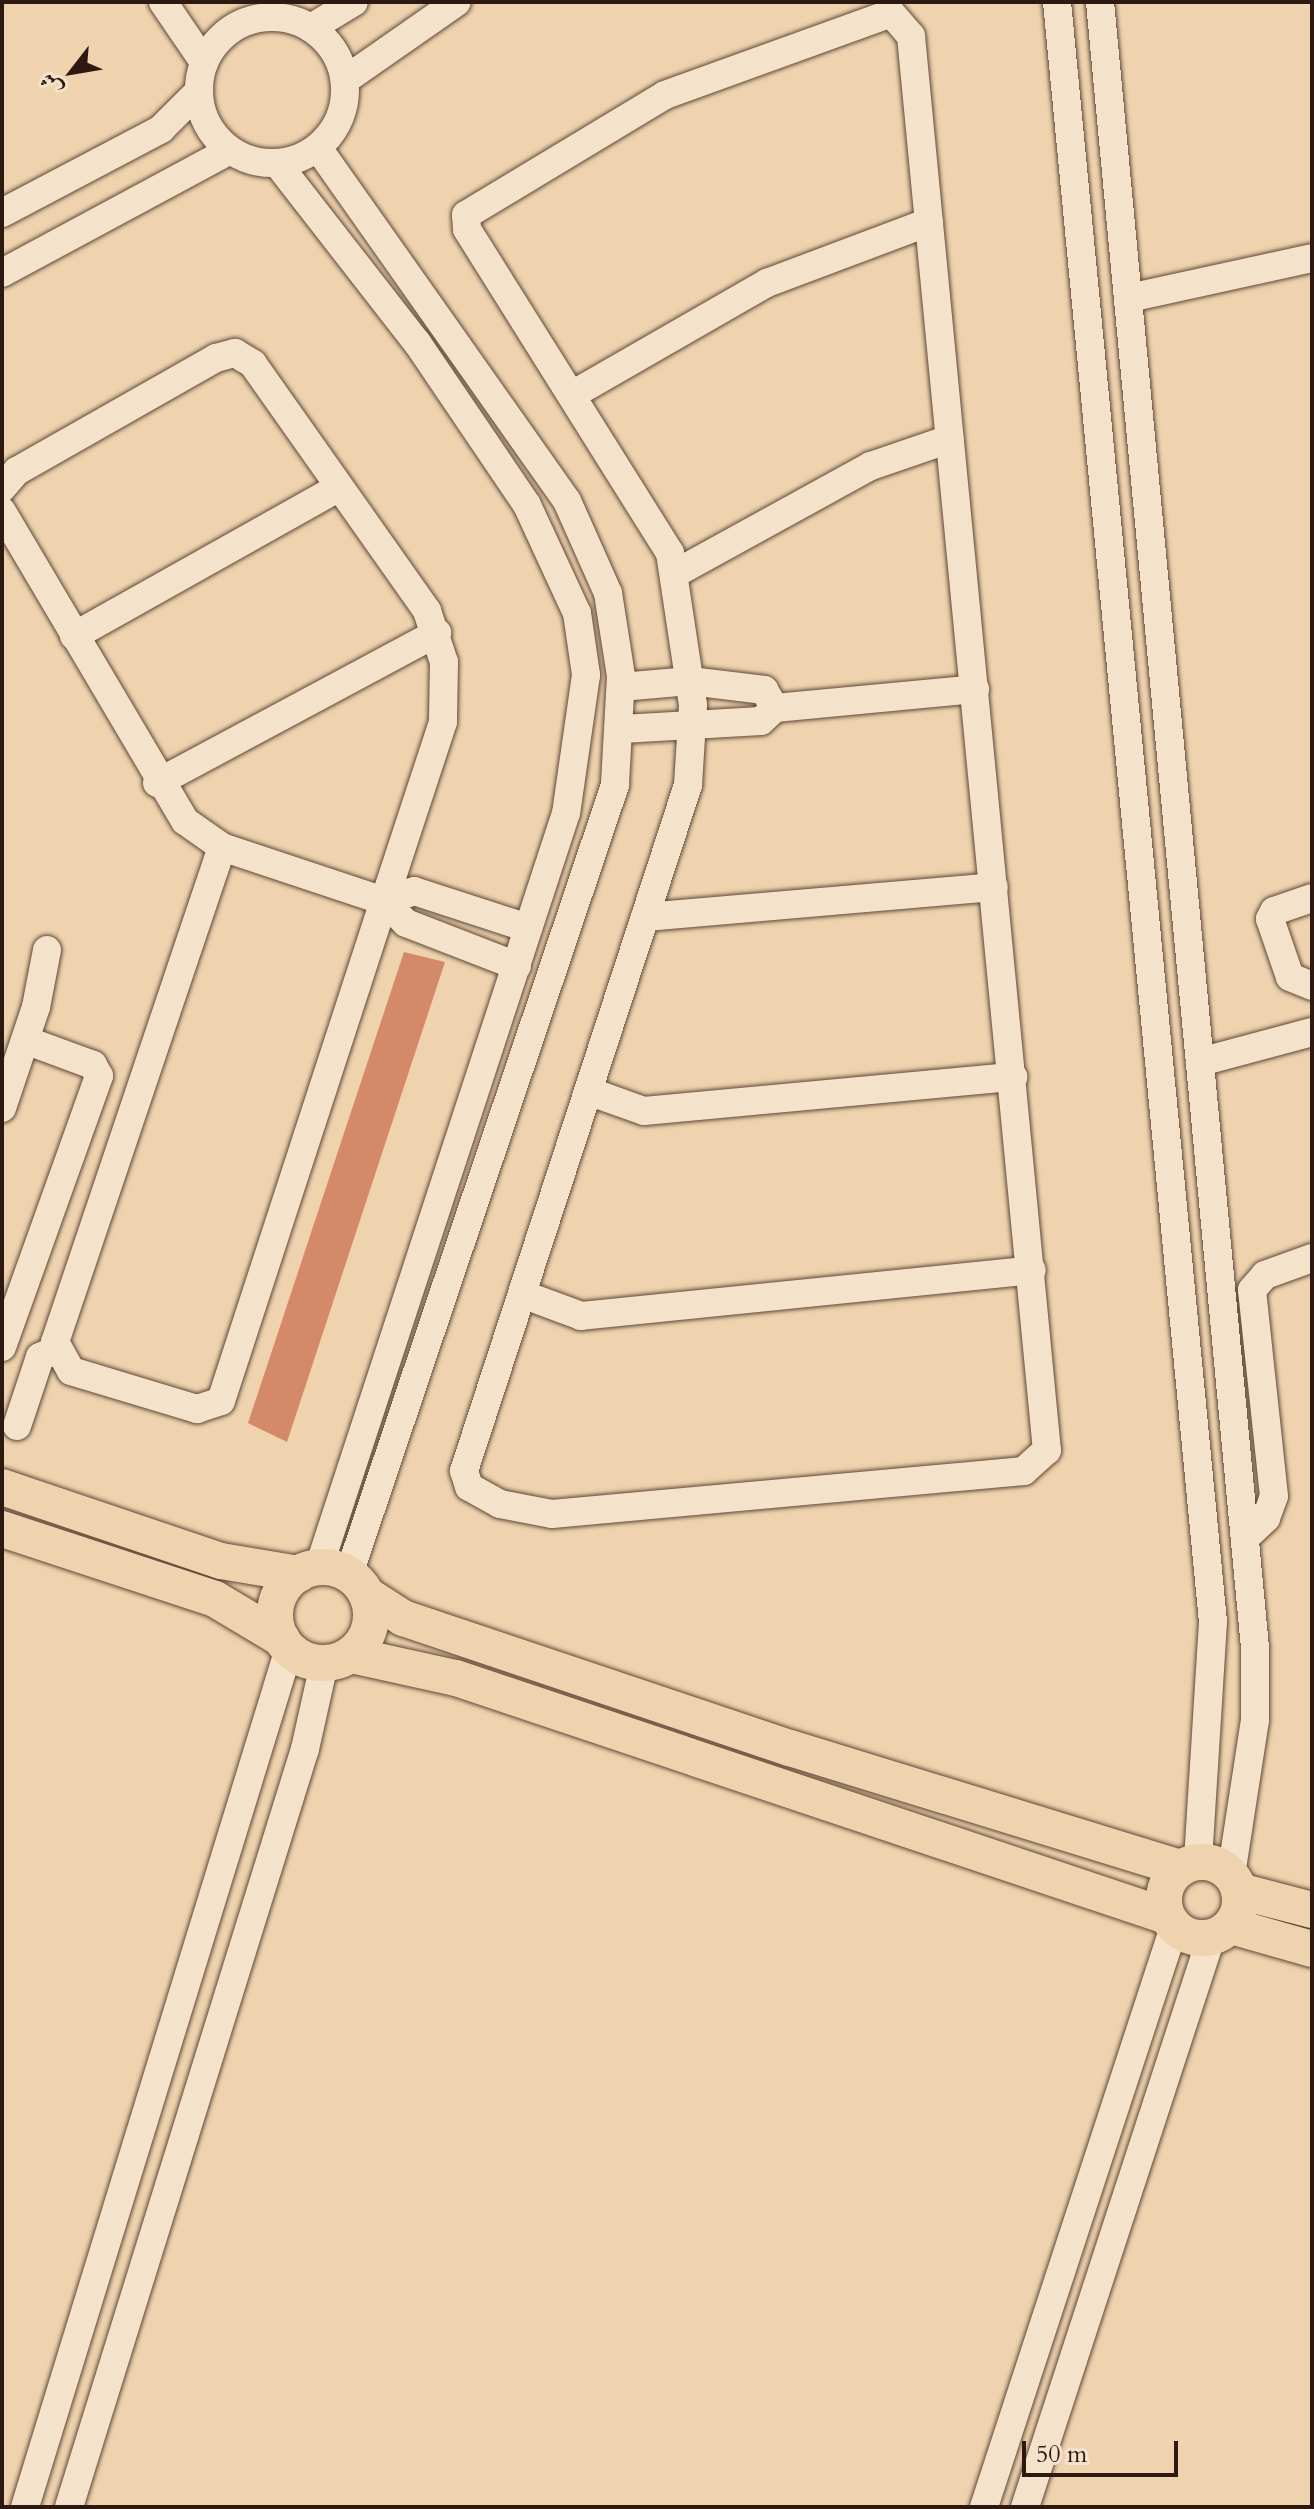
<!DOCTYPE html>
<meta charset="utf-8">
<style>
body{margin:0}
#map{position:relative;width:1314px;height:2509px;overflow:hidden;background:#efd3ae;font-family:Cardo,Amiri,serif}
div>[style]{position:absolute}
.building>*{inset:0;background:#d48968}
.roads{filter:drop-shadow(0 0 2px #5e4838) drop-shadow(0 0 2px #5e4838)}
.minor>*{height:28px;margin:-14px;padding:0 14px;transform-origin:14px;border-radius:14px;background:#f5e2ca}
.minor>.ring{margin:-14px;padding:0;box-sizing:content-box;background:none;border:28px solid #f5e2ca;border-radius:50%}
.major>*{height:36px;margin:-18px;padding:0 18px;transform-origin:18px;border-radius:18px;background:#efd3ae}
.major>.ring{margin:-18px;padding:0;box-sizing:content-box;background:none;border:36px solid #efd3ae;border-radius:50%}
span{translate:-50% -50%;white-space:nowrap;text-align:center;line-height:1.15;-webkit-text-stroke:6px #f5e2ca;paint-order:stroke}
.frame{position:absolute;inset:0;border:4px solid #2d1911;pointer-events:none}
.north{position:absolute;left:32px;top:32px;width:80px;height:80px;-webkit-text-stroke:6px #f5e2ca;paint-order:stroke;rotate:239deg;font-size:22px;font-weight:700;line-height:32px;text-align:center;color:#2d1911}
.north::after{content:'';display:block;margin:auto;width:28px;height:36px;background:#2d1911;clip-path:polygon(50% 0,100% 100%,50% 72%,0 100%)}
.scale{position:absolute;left:1022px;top:2441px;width:156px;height:36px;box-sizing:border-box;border:4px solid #2d1911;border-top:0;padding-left:10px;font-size:24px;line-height:28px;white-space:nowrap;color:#2d1911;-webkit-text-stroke:6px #f5e2ca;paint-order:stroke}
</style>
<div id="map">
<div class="building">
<div style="clip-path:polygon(404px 952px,445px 962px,287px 1442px,248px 1423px)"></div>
</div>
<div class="roads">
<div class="minor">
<div style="left:163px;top:2px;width:73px;rotate:55.7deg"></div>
<div style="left:1057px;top:2px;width:1627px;rotate:84.5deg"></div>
<div style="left:1213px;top:1622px;width:240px;rotate:93.6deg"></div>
<div style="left:1100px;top:2px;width:1652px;rotate:84.62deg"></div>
<div style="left:1255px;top:1647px;width:73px;rotate:90deg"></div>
<div style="left:1255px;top:1720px;width:157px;rotate:98.8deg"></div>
<div style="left:891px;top:13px;width:30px;rotate:49deg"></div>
<div style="left:911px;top:36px;width:1421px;rotate:84.51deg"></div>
<div style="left:1047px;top:1450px;width:31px;rotate:138deg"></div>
<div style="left:1024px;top:1471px;width:474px;rotate:174.8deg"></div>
<div style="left:552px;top:1514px;width:53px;rotate:-169.1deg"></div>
<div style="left:500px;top:1504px;width:35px;rotate:-151deg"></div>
<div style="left:469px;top:1487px;width:17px;rotate:-107deg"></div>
<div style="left:464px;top:1471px;width:722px;rotate:-71.92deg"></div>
<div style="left:688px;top:785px;width:80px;rotate:-86.4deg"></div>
<div style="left:693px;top:705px;width:154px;rotate:-98.6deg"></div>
<div style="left:670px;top:553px;width:382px;rotate:-122.1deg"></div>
<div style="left:467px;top:229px;width:14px;rotate:-94deg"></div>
<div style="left:466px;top:215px;width:232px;rotate:-31.1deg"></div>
<div style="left:665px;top:95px;width:240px;rotate:-19.9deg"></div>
<div class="ring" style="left:199px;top:17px;width:118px;height:118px"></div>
<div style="left:311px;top:28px;width:50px;rotate:-31.2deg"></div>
<div style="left:345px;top:80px;width:136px;rotate:-34.9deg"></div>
<div style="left:318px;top:148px;width:432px;rotate:54.8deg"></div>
<div style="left:567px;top:501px;width:101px;rotate:66deg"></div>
<div style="left:608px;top:593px;width:84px;rotate:81.1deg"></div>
<div style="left:621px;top:676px;width:109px;rotate:93.2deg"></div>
<div style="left:615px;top:785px;width:833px;rotate:108.63deg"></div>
<div style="left:277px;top:163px;width:229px;rotate:52.1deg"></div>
<div style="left:418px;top:344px;width:194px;rotate:55.9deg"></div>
<div style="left:527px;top:505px;width:119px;rotate:65.2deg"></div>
<div style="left:577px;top:613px;width:63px;rotate:81.7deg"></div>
<div style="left:586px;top:675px;width:139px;rotate:98.2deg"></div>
<div style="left:566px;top:813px;width:793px;rotate:108.14deg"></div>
<div style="left:2px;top:213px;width:180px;rotate:-27.8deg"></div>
<div style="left:161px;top:129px;width:54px;rotate:-45deg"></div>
<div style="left:2px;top:273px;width:259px;rotate:-28.3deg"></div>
<div style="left:1129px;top:298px;width:187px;rotate:-12.3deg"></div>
<div style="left:572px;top:395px;width:225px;rotate:-29.9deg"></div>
<div style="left:767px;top:283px;width:173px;rotate:-20.6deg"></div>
<div style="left:2px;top:488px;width:23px;rotate:-49deg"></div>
<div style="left:17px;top:471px;width:229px;rotate:-29.6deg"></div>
<div style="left:216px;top:358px;width:20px;rotate:-15deg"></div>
<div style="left:235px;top:353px;width:21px;rotate:31deg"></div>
<div style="left:253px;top:364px;width:302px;rotate:54.8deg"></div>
<div style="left:427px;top:611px;width:54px;rotate:71.6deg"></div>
<div style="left:444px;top:662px;width:60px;rotate:91deg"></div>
<div style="left:443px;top:722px;width:188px;rotate:108.2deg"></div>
<div style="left:384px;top:901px;width:171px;rotate:-161.6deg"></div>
<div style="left:222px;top:847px;width:45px;rotate:-144.9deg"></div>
<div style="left:185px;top:821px;width:360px;rotate:-120.6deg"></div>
<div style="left:676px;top:573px;width:222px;rotate:-28.8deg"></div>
<div style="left:871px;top:466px;width:83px;rotate:-18.9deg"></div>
<div style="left:74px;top:636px;width:304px;rotate:-29.3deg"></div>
<div style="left:621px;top:687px;width:69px;rotate:-5deg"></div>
<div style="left:690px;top:681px;width:75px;rotate:6.9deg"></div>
<div style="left:764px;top:690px;width:21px;rotate:59deg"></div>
<div style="left:622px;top:729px;width:139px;rotate:-3.3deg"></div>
<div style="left:761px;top:721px;width:19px;rotate:-43deg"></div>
<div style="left:775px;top:708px;width:201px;rotate:-5.4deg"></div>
<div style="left:157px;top:783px;width:318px;rotate:-28.2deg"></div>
<div style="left:222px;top:847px;width:522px;rotate:108.64deg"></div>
<div style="left:55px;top:1342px;width:33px;rotate:61deg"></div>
<div style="left:71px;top:1371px;width:132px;rotate:16.8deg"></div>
<div style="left:197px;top:1409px;width:25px;rotate:-18deg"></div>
<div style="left:221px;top:1401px;width:526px;rotate:-71.94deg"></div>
<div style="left:384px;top:901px;width:32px;rotate:-18deg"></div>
<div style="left:414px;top:891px;width:120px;rotate:18deg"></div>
<div style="left:1312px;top:898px;width:40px;rotate:161.1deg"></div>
<div style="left:1274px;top:911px;width:9px;rotate:117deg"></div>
<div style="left:1270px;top:919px;width:61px;rotate:71deg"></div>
<div style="left:1290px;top:977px;width:24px;rotate:22deg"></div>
<div style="left:384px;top:901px;width:31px;rotate:45deg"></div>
<div style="left:406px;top:923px;width:119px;rotate:21.2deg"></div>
<div style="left:645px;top:917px;width:350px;rotate:-4.9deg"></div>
<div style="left:1200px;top:1062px;width:116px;rotate:-15deg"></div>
<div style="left:588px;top:1091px;width:59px;rotate:19.7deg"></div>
<div style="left:644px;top:1111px;width:371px;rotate:-5.3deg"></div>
<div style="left:2px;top:1108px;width:107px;rotate:-71.4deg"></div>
<div style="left:36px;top:1007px;width:58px;rotate:-79.1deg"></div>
<div style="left:522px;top:1294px;width:63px;rotate:20.4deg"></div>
<div style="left:581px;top:1316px;width:453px;rotate:-5.8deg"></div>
<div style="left:2px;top:1347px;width:288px;rotate:-70.3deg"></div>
<div style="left:99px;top:1076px;width:13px;rotate:-119deg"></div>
<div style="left:93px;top:1065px;width:72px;rotate:-159.8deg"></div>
<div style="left:17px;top:1426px;width:73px;rotate:-71.6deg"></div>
<div style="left:40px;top:1357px;width:17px;rotate:-25deg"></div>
<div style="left:1247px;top:1536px;width:26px;rotate:-43deg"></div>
<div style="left:1266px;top:1518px;width:23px;rotate:-70deg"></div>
<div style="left:1274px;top:1496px;width:207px;rotate:-96.1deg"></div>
<div style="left:1252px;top:1290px;width:20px;rotate:-49deg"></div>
<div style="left:1265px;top:1275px;width:50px;rotate:-19.9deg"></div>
<div style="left:25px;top:2507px;width:898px;rotate:-72.9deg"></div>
<div style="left:69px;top:2507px;width:794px;rotate:-72.71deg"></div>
<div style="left:305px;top:1749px;width:87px;rotate:-77.4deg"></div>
<div style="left:984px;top:2507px;width:610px;rotate:-71.86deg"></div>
<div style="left:1025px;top:2507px;width:599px;rotate:-71.9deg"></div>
</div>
<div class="major">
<div style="left:2px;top:1487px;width:231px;rotate:18.7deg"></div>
<div style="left:221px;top:1561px;width:79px;rotate:9.5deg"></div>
<div style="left:2px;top:1529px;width:224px;rotate:18.2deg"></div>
<div style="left:215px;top:1599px;width:78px;rotate:30.8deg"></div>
<div class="ring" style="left:275px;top:1567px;width:60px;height:60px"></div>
<div style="left:367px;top:1595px;width:43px;rotate:32.6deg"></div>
<div style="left:403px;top:1618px;width:408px;rotate:18.6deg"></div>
<div style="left:790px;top:1748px;width:409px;rotate:17.1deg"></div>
<div style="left:351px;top:1655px;width:107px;rotate:12.4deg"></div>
<div style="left:456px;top:1678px;width:749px;rotate:18.53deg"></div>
<div class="ring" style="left:1164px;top:1862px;width:40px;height:40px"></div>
<div style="left:1239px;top:1891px;width:75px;rotate:14.6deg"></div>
<div style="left:1231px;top:1926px;width:84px;rotate:15.9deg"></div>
</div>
</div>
<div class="frame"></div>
<div class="north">ش</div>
<div class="scale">50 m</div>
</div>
